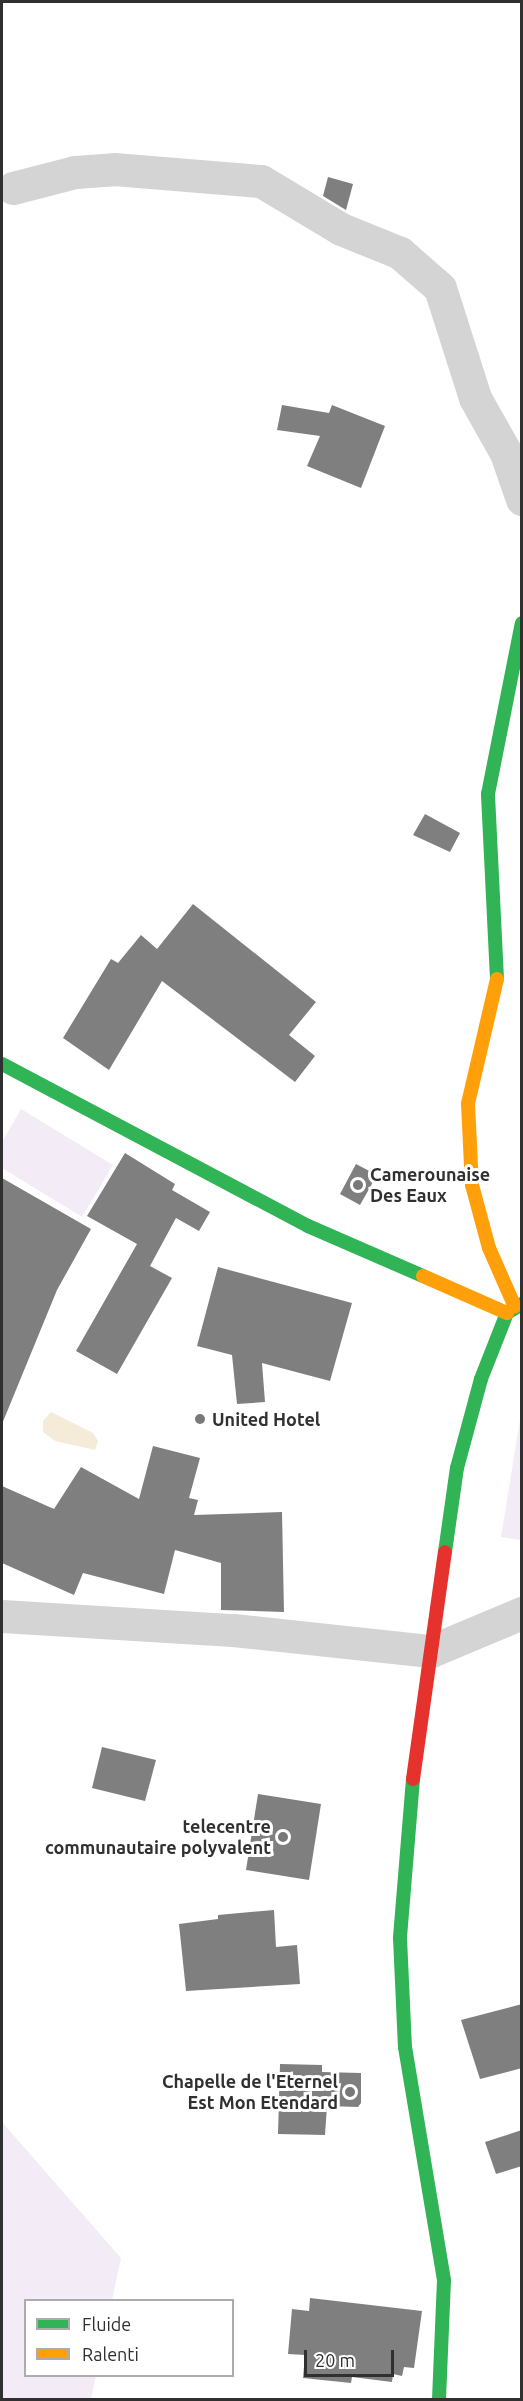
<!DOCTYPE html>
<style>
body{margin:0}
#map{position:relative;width:523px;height:2401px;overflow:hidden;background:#fff;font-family:Ubuntu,sans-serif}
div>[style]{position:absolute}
.green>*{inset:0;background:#f3ecf6}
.water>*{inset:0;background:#f4ebd8}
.building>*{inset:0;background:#7f7f7f}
.street>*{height:33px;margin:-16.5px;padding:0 16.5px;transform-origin:16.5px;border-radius:16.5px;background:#d4d4d4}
.fast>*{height:14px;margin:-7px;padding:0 7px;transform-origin:7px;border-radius:7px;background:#30b455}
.slow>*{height:14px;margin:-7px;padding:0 7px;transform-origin:7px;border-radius:7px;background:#ff9f0a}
.jam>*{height:14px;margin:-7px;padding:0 7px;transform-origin:7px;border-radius:7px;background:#e5322d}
.dots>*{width:16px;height:16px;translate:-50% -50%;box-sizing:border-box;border:3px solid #fff;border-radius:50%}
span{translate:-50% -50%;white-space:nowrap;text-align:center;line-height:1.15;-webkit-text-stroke:6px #fff;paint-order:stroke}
.poi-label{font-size:18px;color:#303030;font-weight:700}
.left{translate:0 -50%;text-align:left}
.right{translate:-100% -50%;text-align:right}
.frame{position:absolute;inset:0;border:3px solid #303030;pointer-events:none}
.legend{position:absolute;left:24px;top:2299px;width:210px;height:78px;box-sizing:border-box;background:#fff;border:2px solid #acacac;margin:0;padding:8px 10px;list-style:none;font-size:18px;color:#303030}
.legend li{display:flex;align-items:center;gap:12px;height:30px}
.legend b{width:30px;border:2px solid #acacac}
.scale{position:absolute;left:304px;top:2350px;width:90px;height:27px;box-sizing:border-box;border:3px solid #303030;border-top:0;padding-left:8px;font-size:18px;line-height:21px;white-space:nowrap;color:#303030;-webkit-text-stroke:4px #fff;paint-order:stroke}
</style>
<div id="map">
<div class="green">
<div style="clip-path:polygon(21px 1109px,113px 1165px,82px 1217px,2px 1168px,2px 1142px)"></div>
<div style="clip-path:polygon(521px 1414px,522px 1540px,521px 1540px,501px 1537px)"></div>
<div style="clip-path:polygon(2px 2122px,121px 2258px,112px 2300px,26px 2300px,26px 2376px,96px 2376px,91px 2399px,2px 2399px)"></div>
</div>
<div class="water">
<div style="clip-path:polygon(51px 1412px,93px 1433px,98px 1441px,95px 1450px,55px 1441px,43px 1432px,43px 1421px)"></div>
</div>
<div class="building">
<div style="clip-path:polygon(328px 177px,353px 184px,346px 210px,323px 196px)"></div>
<div style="clip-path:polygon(282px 405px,329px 413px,332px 405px,385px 426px,361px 488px,307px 466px,320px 436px,277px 430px)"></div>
<div style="clip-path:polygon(425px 814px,460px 833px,450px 852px,413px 835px)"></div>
<div style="clip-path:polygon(193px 904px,316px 1002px,289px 1035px,315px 1056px,295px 1082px,162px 981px,109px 1070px,63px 1038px,111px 959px,118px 963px,141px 935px,157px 949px)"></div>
<div style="clip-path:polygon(125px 1153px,175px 1184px,172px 1190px,210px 1212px,199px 1231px,176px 1218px,150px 1266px,172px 1278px,117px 1374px,76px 1351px,137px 1244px,87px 1216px)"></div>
<div style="clip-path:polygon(356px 1164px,377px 1175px,360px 1205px,340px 1194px)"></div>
<div style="clip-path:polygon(2px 1178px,91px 1229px,57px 1290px,2px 1424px)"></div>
<div style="clip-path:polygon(218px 1267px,352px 1303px,330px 1381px,262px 1363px,265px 1402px,237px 1404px,232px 1355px,197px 1346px)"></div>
<div style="clip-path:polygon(153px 1446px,200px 1458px,189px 1498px,198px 1500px,194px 1515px,282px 1512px,284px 1612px,221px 1610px,221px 1563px,175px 1550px,164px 1594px,83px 1573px,74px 1595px,2px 1563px,2px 1486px,54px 1509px,81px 1467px,139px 1499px)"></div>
<div style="clip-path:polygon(102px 1747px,156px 1760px,145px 1801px,92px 1788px)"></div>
<div style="clip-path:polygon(258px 1794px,321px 1804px,309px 1880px,246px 1870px)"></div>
<div style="clip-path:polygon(274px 1910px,276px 1947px,297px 1945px,300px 1984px,186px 1991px,179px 1924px,218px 1919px,218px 1915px)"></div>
<div style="clip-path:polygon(522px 2004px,522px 2068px,480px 2079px,461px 2020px)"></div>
<div style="clip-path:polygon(280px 2064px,322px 2065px,322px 2072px,361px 2073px,361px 2103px,358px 2107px,327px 2106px,325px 2135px,278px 2134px)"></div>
<div style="clip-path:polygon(522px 2130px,522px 2166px,496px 2174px,485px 2142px)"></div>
<div style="clip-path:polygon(310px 2298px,422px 2311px,414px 2368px,404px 2367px,402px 2376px,393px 2374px,392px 2382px,352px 2377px,351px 2383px,303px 2378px,305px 2355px,288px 2354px,292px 2309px,309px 2311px)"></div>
</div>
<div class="street">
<div style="left:13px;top:188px;width:64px;rotate:-14.5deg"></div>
<div style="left:75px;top:172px;width:39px;rotate:-4deg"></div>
<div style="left:114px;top:169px;width:147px;rotate:4.7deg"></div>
<div style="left:261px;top:181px;width:93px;rotate:31deg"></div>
<div style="left:341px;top:229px;width:64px;rotate:22.1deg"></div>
<div style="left:400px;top:253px;width:53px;rotate:41.2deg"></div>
<div style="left:440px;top:288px;width:115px;rotate:72.3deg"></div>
<div style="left:475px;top:398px;width:63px;rotate:60.6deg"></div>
<div style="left:506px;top:453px;width:49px;rotate:70.8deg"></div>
<div style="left:2px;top:1616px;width:231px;rotate:3.5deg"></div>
<div style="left:233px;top:1630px;width:199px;rotate:6.1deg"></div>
<div style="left:431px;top:1651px;width:99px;rotate:-22.7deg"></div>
</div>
<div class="fast">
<div style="left:497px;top:979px;width:185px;rotate:-92.8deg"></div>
<div style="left:488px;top:794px;width:174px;rotate:-78.8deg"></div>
<div style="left:2px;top:1064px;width:346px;rotate:27.9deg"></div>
<div style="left:308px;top:1226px;width:125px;rotate:23.5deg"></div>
<div style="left:445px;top:1552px;width:85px;rotate:-81.9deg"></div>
<div style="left:457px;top:1468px;width:92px;rotate:-74.9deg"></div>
<div style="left:481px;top:1379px;width:71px;rotate:-68.5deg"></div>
<div style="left:507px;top:1313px;width:17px;rotate:-31deg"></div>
<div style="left:413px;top:1779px;width:160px;rotate:94.7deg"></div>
<div style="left:400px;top:1938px;width:109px;rotate:87.4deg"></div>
<div style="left:405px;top:2047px;width:236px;rotate:80.5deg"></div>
<div style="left:444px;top:2280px;width:120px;rotate:92.4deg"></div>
</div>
<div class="slow">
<div style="left:497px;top:979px;width:128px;rotate:103.1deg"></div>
<div style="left:468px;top:1104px;width:81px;rotate:87.2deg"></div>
<div style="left:472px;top:1185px;width:65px;rotate:74.9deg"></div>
<div style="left:489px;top:1248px;width:64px;rotate:66.2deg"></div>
<div style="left:423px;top:1276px;width:92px;rotate:23.8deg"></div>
</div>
<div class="jam">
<div style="left:413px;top:1779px;width:229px;rotate:-82deg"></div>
</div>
<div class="dots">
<div style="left:358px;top:1185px;background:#787878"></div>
<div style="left:200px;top:1419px;background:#787878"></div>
<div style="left:283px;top:1837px;background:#787878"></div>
<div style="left:350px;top:2092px;background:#787878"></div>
</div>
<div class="poi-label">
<span class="left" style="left:370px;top:1185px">Camerounaise<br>Des Eaux</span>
<span class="left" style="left:212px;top:1419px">United Hotel</span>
<span class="right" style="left:271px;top:1837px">telecentre<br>communautaire polyvalent</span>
<span class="right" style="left:338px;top:2092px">Chapelle de l'Eternel<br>Est Mon Etendard</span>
</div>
<div class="frame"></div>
<ul class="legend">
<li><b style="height:8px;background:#30b455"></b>Fluide</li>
<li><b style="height:8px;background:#ff9f0a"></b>Ralenti</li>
</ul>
<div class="scale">20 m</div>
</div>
